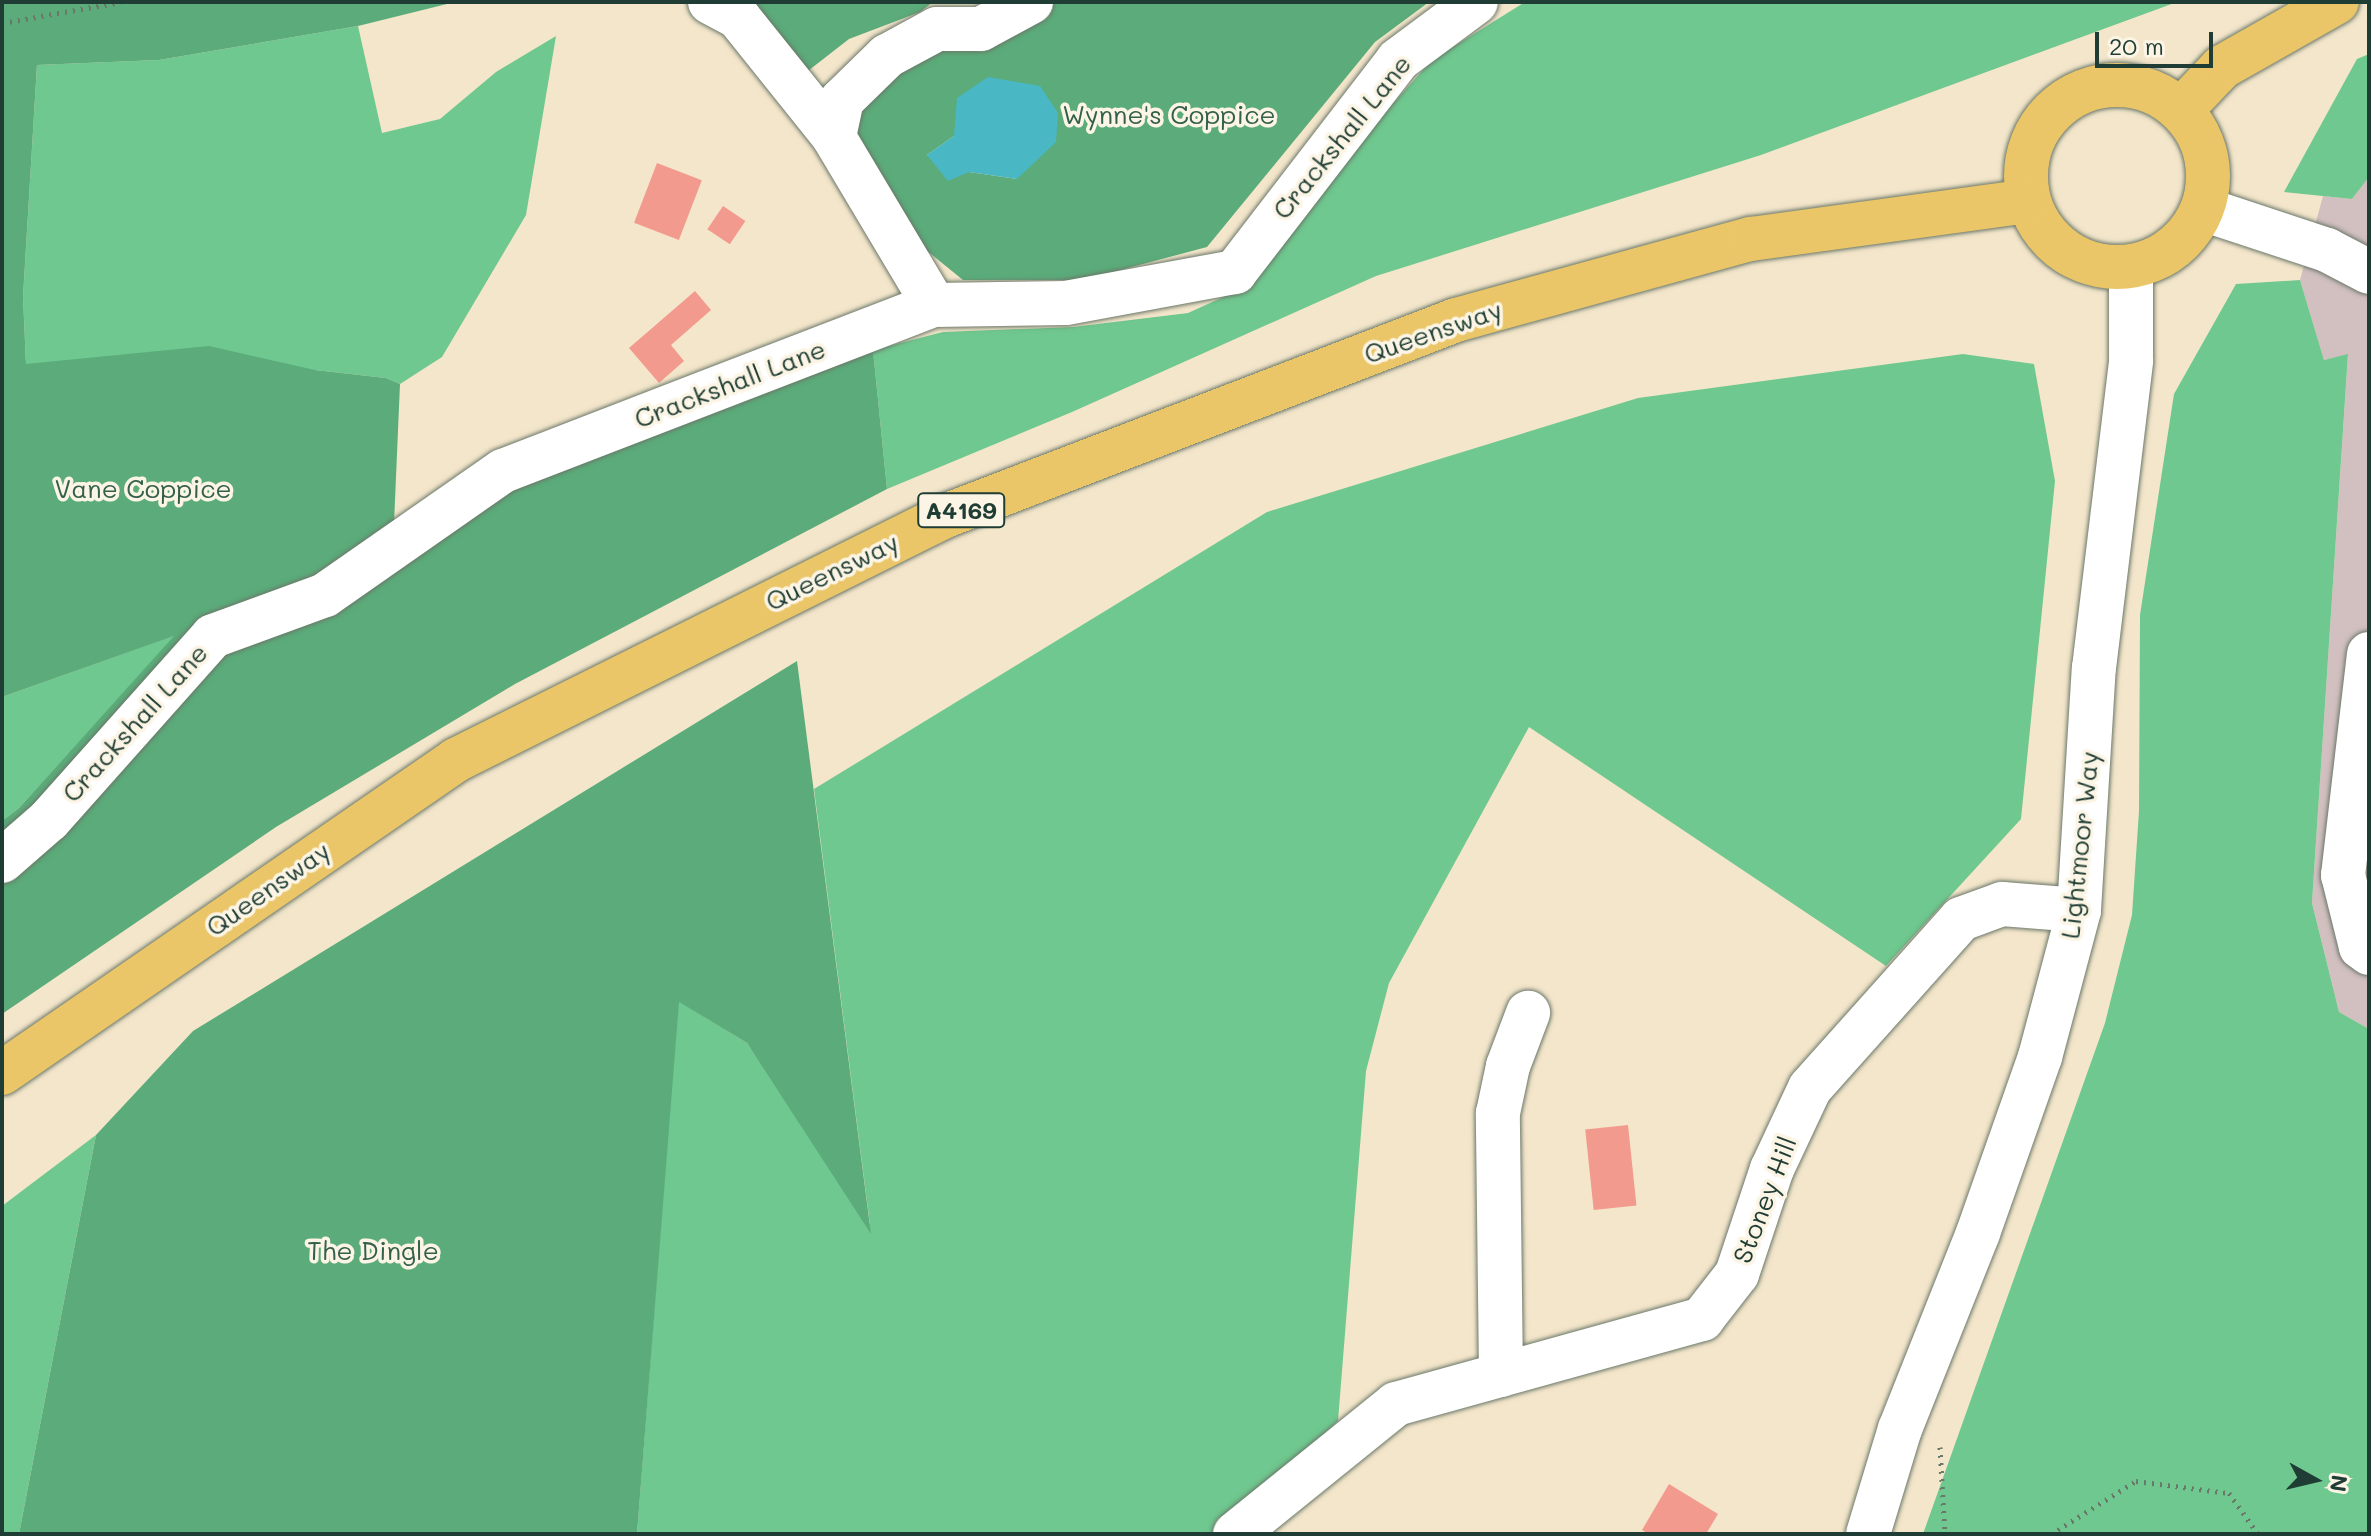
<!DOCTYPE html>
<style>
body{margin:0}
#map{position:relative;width:2371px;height:1536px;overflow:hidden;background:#f4e6cb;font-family:Mali,sans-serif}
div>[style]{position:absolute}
.industrial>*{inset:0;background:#d2bfc0}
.green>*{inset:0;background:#6fc88f}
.forest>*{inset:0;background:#5bac7a}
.water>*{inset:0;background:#4ab7c5}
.building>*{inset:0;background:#f29a8d;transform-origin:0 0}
.path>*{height:5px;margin-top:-2.5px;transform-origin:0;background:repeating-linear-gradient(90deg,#6a7869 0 2px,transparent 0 8px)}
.roads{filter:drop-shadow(0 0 2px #6a7869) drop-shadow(0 0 2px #6a7869)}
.minor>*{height:44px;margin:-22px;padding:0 22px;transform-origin:22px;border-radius:22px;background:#fff}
.major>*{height:44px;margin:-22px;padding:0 22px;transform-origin:22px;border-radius:22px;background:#ebc669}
.major>.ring{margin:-22px;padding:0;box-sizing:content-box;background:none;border:44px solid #ebc669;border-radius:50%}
span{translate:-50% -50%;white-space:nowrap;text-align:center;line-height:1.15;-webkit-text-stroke:7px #fcf5e5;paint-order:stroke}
.shield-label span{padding:2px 6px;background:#fcf5e5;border:2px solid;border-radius:6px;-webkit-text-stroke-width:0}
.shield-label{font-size:24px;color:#1f3d34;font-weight:700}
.park-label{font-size:26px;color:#33604b}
.street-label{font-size:26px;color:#1f3d34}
.frame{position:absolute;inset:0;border:4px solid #1f3d34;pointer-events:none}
.north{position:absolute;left:2275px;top:1440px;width:80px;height:80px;-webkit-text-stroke:6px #fcf5e5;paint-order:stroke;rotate:98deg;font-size:22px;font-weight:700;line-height:32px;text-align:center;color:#1f3d34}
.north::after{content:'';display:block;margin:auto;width:28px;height:36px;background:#1f3d34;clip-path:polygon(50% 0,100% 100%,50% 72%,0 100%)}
.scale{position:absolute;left:2095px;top:32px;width:118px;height:36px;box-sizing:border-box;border:4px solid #1f3d34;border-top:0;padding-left:10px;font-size:24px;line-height:28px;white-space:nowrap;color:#1f3d34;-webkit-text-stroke:6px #fcf5e5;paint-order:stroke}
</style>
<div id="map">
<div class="industrial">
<div style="clip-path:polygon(2369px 177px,2369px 1029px,2339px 1012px,2312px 903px,2348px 355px,2324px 360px,2300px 280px,2323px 196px,2352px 199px)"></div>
</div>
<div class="green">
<div style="clip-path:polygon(1525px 2px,2177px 2px,1761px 155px,1376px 276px,1072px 412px,887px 489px,873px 350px,943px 332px,1073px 327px,1188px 313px,1252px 284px,1344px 158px,1432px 60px)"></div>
<div style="clip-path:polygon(358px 26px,382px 133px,440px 119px,496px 72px,556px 36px,526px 215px,442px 357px,400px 384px,386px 378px,315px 370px,26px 364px,23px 297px,37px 65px,159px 60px)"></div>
<div style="clip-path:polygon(2369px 54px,2369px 177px,2352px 199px,2284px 192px,2357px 59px)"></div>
<div style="clip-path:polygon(2300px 280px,2324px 360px,2348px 354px,2312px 903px,2339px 1012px,2369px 1029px,2369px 1534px,1923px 1534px,2105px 1023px,2132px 915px,2139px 811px,2140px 615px,2174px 394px,2236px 284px)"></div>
<div style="clip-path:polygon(1963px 354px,2034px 364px,2055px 481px,2021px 819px,1886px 966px,1529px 727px,1389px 983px,1366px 1071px,1338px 1421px,1217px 1534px,637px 1534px,678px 1001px,747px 1043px,870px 1225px,814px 789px,1267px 512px,1638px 398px)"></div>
<div style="clip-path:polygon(176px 635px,19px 808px,2px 821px,2px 697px)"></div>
<div style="clip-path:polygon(96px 1135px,19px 1534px,2px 1534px,2px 1206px)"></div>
</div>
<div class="forest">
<div style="clip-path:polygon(2px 2px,455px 2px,358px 26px,159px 60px,37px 65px,23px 297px,26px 364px,209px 346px,315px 370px,386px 378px,400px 384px,394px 524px,873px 350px,887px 489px,515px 684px,276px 827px,2px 1014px,2px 821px,19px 808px,174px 636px,2px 697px)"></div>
<div style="clip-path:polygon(740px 2px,933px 2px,920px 12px,849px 39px,804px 74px)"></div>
<div style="clip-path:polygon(evenodd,1044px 2px,1429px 2px,1375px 42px,1207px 247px,1083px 280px,963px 280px,894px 224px,848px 131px,865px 97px,928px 47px,1044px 2px,954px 136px,1017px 179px,969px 172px,927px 155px,954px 136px)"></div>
<div style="clip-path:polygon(797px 661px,871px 1234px,747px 1043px,679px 1002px,637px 1534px,19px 1534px,96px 1135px,193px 1031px)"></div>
</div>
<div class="water">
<div style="clip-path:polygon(988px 77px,1040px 86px,1058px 113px,1056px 142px,1017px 179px,969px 172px,948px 181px,927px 155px,954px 136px,957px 98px)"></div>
</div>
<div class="building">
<div style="left:657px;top:163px;width:48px;height:64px;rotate:21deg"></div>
<div style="left:723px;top:206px;width:27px;height:28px;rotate:34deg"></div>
<div style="clip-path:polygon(695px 291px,711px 310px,671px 345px,684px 361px,659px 383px,629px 348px)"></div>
<div style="left:1628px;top:1125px;width:81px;height:43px;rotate:84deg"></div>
<div style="clip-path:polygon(1669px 1484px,1718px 1514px,1706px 1534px,1649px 1534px,1642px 1530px)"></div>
</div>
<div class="path">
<div style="left:2px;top:23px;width:121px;rotate:-10deg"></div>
<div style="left:1940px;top:1447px;width:87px;rotate:86.7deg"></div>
<div style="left:2051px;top:1534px;width:100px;rotate:-31.9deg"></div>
<div style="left:2136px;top:1481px;width:94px;rotate:7.4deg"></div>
<div style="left:2229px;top:1493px;width:50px;rotate:54.7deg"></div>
</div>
<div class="roads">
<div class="minor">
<div style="left:710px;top:2px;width:32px;rotate:28deg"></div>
<div style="left:738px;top:17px;width:154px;rotate:51.3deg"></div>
<div style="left:2203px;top:209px;width:131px;rotate:18.3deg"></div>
<div style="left:2327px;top:250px;width:47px;rotate:27.6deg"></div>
<div style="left:934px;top:305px;width:196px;rotate:-120.8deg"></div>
<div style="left:834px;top:137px;width:38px;rotate:-78deg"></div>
<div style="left:842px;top:100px;width:63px;rotate:-44.4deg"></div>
<div style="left:887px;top:56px;width:57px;rotate:-28.4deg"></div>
<div style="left:937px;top:29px;width:44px"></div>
<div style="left:981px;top:29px;width:57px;rotate:-28.4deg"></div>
<div style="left:2369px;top:654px;width:223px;rotate:96.7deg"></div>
<div style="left:2343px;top:875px;width:74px;rotate:76deg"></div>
<div style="left:2361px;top:947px;width:10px;rotate:37deg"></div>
<div style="left:2px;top:861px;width:62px;rotate:-41.1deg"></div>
<div style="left:49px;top:820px;width:246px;rotate:-48.3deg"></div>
<div style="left:213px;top:636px;width:119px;rotate:-20.1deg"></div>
<div style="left:325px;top:595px;width:217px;rotate:-34.9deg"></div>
<div style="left:503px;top:471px;width:462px;rotate:-21.1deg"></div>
<div style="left:934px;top:305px;width:132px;rotate:-0.9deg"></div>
<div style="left:1066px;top:303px;width:172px;rotate:-10.4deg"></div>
<div style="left:1235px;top:272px;width:267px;rotate:-52.4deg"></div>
<div style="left:1398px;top:60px;width:97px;rotate:-36.6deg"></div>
<div style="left:1501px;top:1375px;width:262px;rotate:-90.7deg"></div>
<div style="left:1498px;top:1113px;width:48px;rotate:-78deg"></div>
<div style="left:1508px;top:1066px;width:57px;rotate:-69.3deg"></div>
<div style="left:1235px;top:1534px;width:207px;rotate:-38.9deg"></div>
<div style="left:1396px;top:1404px;width:318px;rotate:-15.5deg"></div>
<div style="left:1702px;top:1319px;width:57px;rotate:-52.1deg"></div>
<div style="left:1737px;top:1274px;width:111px;rotate:-71.6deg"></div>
<div style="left:1772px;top:1169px;width:89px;rotate:-64.9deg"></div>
<div style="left:1810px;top:1088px;width:227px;rotate:-48.2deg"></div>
<div style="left:1961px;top:919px;width:44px;rotate:-20.1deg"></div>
<div style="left:2002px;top:904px;width:77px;rotate:4.5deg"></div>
<div style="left:1868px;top:1534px;width:110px;rotate:-73.1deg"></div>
<div style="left:1900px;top:1429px;width:211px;rotate:-68.3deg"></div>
<div style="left:1978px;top:1233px;width:187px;rotate:-70.6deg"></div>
<div style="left:2040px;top:1057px;width:152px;rotate:-75.1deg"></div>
<div style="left:2079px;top:910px;width:242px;rotate:-86.5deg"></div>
<div style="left:2094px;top:668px;width:310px;rotate:-83.1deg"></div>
<div style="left:2131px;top:360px;width:93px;rotate:-90deg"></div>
</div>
<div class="major">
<div class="ring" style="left:2026px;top:85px;width:138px;height:138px"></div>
<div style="left:2181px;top:110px;width:59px;rotate:-46.4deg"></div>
<div style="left:2222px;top:67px;width:132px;rotate:-29.5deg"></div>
<div style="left:2px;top:1073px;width:551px;rotate:-34.58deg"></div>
<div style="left:456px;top:760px;width:546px;rotate:-26.52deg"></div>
<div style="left:945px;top:516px;width:547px;rotate:-20.98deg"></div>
<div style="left:1456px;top:320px;width:306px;rotate:-15.4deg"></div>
<div style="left:1751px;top:239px;width:280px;rotate:-7.8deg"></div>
</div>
</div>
<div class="shield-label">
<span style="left:961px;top:510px">A4169</span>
</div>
<div class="park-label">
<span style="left:1169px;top:115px">Wynne's Coppice</span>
<span style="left:143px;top:489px">Vane Coppice</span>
<span style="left:373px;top:1251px">The Dingle</span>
</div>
<div class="street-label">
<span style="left:1342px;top:137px;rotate:-51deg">Crackshall Lane</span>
<span style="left:1433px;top:332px;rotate:-19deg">Queensway</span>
<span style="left:730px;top:384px;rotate:-21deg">Crackshall Lane</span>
<span style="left:832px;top:572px;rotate:-26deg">Queensway</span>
<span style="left:135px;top:723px;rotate:-48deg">Crackshall Lane</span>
<span style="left:2080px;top:845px;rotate:-84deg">Lightmoor Way</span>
<span style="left:268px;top:889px;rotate:-35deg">Queensway</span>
<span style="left:1765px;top:1200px;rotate:-69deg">Stoney Hill</span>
</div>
<div class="frame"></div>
<div class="north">N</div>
<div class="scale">20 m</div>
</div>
